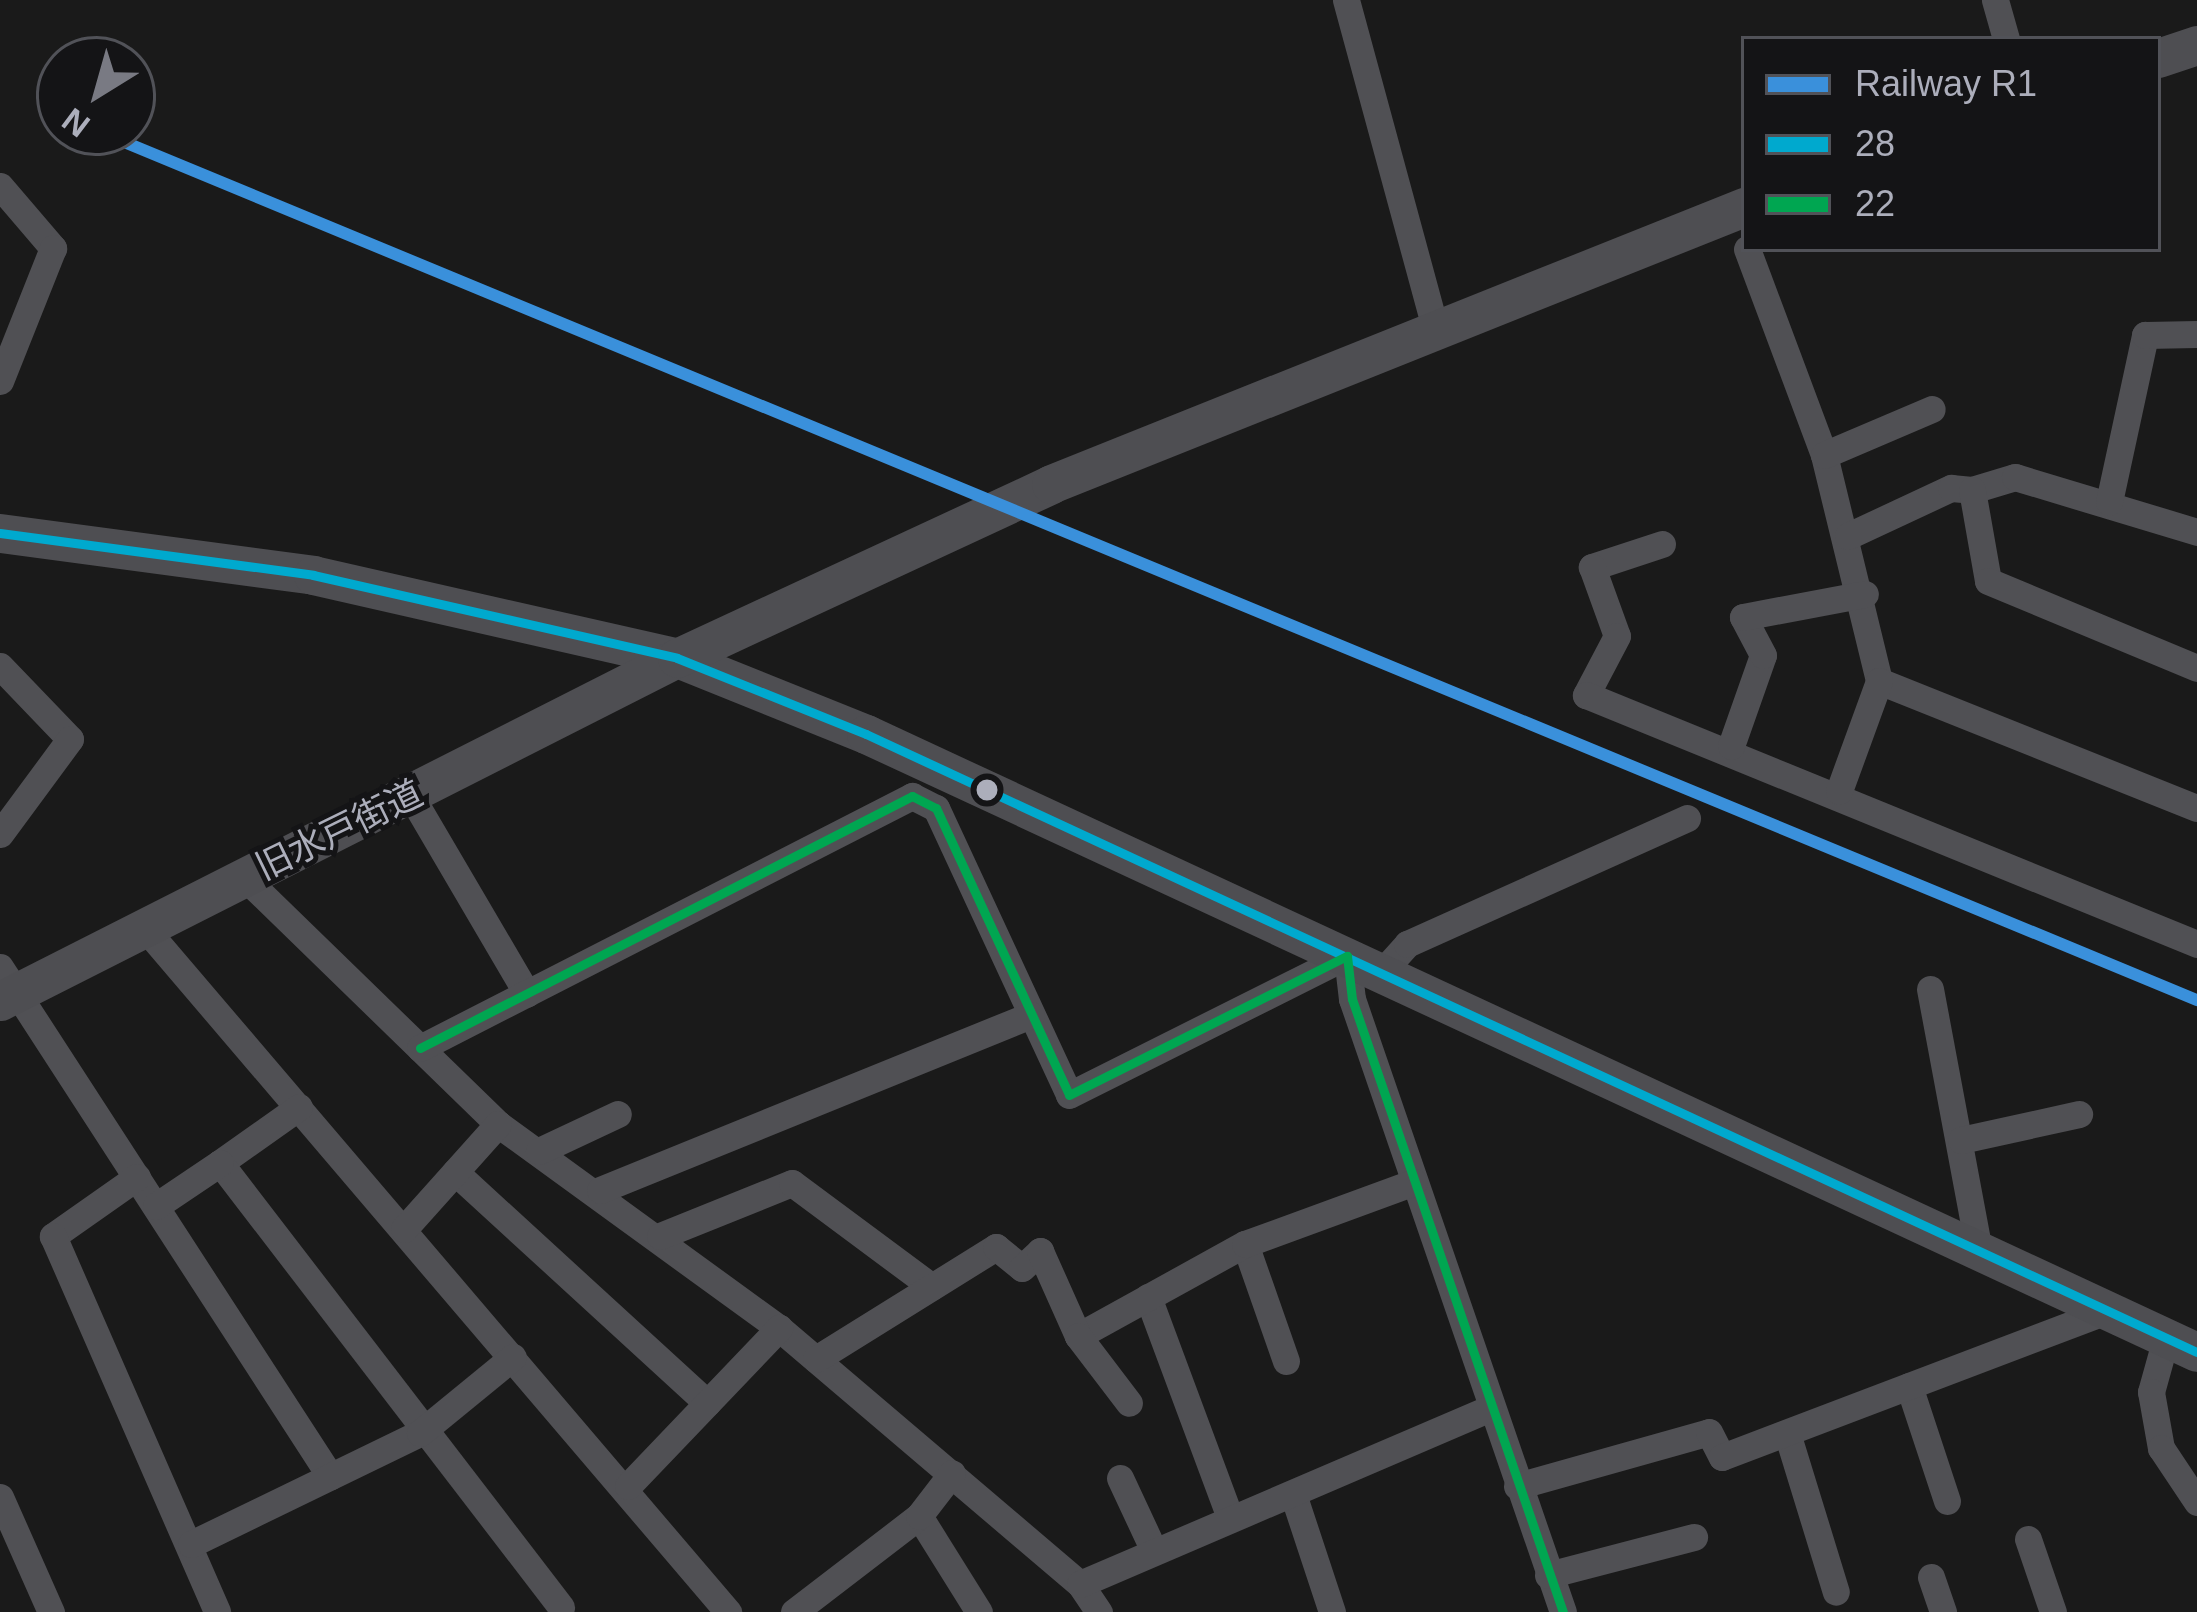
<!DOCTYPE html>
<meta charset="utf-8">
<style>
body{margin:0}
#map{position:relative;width:2197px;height:1612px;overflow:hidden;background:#1a1a1a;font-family:Helvetica,"Noto Sans JP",sans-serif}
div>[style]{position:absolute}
.street>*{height:27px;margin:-13.5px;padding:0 13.5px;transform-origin:13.5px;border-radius:13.5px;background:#505054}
.secondary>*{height:39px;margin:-19.5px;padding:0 19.5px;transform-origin:19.5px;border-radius:19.5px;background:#4e4e52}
.bus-1>*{height:9px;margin:-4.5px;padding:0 4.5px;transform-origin:4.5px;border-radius:4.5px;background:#00a9ce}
.bus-2>*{height:9px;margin:-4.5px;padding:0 4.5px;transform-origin:4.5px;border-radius:4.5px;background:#00a651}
.rail-1>*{height:12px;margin:-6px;padding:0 6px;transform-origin:6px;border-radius:6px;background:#3a90db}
.dots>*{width:33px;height:33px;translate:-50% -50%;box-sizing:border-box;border:6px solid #141416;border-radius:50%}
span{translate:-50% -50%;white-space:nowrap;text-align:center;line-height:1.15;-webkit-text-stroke:10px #141416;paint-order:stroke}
.street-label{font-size:36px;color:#acaebb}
.legend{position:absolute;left:1741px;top:36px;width:420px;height:216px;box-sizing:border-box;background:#141416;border:3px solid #515258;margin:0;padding:15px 21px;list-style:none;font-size:36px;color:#acaebb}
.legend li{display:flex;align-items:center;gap:24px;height:60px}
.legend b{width:60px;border:3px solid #515258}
.north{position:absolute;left:36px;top:36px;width:120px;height:120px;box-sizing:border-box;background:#141416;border:3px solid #515258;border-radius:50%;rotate:217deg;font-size:33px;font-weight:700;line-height:48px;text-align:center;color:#acaebb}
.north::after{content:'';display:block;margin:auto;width:42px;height:54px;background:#797a83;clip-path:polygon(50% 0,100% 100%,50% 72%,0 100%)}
</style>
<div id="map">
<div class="street">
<div style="left:1346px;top:0;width:336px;rotate:74.8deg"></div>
<div style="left:1995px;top:0;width:41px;rotate:74.2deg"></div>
<div style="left:0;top:186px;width:82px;rotate:49.5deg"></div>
<div style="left:53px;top:248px;width:143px;rotate:111.7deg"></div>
<div style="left:1747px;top:249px;width:220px;rotate:69.5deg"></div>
<div style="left:1824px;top:455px;width:233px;rotate:76.3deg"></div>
<div style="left:1879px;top:681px;width:342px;rotate:21.8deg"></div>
<div style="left:1824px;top:455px;width:117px;rotate:-23.1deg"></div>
<div style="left:1972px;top:490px;width:45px;rotate:-16.8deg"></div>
<div style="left:2015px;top:477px;width:190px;rotate:16.8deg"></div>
<div style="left:2109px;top:502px;width:171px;rotate:-77.8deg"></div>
<div style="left:2145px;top:335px;width:52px;rotate:-1.1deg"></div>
<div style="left:1848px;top:536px;width:114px;rotate:-25deg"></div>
<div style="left:1951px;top:488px;width:21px;rotate:5deg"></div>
<div style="left:1972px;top:490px;width:92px;rotate:80deg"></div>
<div style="left:1988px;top:581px;width:226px;rotate:22.6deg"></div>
<div style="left:1662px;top:544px;width:74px;rotate:161.8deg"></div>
<div style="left:1592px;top:567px;width:73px;rotate:70.1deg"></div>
<div style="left:1617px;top:636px;width:67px;rotate:117.7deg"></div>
<div style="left:1586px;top:695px;width:660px;rotate:22.17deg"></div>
<div style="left:0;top:666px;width:101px;rotate:46.2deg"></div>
<div style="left:70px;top:739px;width:118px;rotate:126.4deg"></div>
<div style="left:1731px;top:746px;width:96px;rotate:-70.6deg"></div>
<div style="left:1763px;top:655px;width:43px;rotate:-117.8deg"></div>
<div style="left:1743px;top:617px;width:124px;rotate:-10.7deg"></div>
<div style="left:1839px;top:791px;width:117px;rotate:-70deg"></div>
<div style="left:411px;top:796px;width:229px;rotate:59.6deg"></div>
<div style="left:244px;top:877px;width:354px;rotate:44.2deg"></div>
<div style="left:498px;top:1124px;width:347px;rotate:36deg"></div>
<div style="left:779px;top:1328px;width:395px;rotate:40.4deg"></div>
<div style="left:1080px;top:1584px;width:34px;rotate:56deg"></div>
<div style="left:143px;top:926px;width:902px;rotate:49.54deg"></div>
<div style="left:0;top:967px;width:607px;rotate:57.04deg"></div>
<div style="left:1382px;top:972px;width:38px;rotate:-48deg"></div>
<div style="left:1407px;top:944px;width:307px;rotate:-24.2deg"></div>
<div style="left:1930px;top:989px;width:266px;rotate:79.4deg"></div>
<div style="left:420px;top:1048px;width:553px;rotate:-27.12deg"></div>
<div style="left:912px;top:796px;width:27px;rotate:27deg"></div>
<div style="left:936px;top:808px;width:316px;rotate:65.1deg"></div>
<div style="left:1069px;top:1095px;width:311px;rotate:-26.6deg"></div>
<div style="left:1347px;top:956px;width:43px;rotate:83.4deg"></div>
<div style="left:1352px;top:999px;width:648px;rotate:71.01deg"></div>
<div style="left:299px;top:1107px;width:97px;rotate:144.7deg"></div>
<div style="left:220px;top:1163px;width:560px;rotate:52.48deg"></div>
<div style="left:1961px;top:1140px;width:121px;rotate:-12.4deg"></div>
<div style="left:539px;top:1151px;width:87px;rotate:-25.1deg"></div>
<div style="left:455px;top:1172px;width:342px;rotate:42.5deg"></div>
<div style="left:137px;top:1177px;width:103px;rotate:144.9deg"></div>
<div style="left:53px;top:1236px;width:410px;rotate:66.4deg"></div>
<div style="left:600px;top:1190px;width:465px;rotate:-22.1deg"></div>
<div style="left:156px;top:1206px;width:77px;rotate:-33.9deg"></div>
<div style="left:404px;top:1229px;width:141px;rotate:-48.2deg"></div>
<div style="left:660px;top:1236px;width:142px;rotate:-21.9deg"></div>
<div style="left:792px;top:1183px;width:174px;rotate:36.6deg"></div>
<div style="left:1245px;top:1244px;width:124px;rotate:70.7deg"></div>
<div style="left:1148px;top:1297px;width:236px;rotate:69.6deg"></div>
<div style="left:1078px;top:1336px;width:191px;rotate:-28.9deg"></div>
<div style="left:1245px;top:1244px;width:180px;rotate:-20.1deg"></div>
<div style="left:2166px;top:1338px;width:56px;rotate:105.5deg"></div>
<div style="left:2151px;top:1392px;width:57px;rotate:79.9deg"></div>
<div style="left:2161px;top:1448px;width:65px;rotate:56.3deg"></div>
<div style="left:816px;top:1359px;width:212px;rotate:-31.9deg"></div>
<div style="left:996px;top:1247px;width:33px;rotate:39deg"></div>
<div style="left:1022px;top:1268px;width:25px;rotate:-43deg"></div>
<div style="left:1040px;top:1251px;width:93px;rotate:65.9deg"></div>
<div style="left:1078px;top:1336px;width:84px;rotate:52.7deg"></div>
<div style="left:1909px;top:1386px;width:121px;rotate:71.7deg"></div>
<div style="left:1787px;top:1433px;width:166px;rotate:72.9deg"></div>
<div style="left:1120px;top:1478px;width:81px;rotate:65deg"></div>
<div style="left:628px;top:1486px;width:219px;rotate:-46.3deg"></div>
<div style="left:1517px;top:1486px;width:199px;rotate:-15.7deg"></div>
<div style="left:1709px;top:1432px;width:28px;rotate:63deg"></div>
<div style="left:1722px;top:1457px;width:413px;rotate:-20.8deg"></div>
<div style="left:0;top:1497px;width:126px;rotate:66.1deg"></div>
<div style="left:1294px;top:1497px;width:121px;rotate:71.7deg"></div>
<div style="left:919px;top:1516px;width:113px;rotate:58deg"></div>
<div style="left:2028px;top:1539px;width:77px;rotate:71.1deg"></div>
<div style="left:191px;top:1544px;width:254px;rotate:-25.9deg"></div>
<div style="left:420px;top:1433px;width:120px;rotate:-39.3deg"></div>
<div style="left:1548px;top:1575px;width:151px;rotate:-14.6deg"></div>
<div style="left:1931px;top:1577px;width:37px;rotate:71deg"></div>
<div style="left:1080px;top:1584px;width:445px;rotate:-23.2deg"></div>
<div style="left:794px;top:1612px;width:158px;rotate:-37.5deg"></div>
<div style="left:919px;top:1516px;width:54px;rotate:-52.5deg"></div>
</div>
<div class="secondary">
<div style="left:2158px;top:58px;width:41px;rotate:-18.4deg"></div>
<div style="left:0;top:533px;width:316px;rotate:7.6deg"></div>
<div style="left:313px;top:575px;width:373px;rotate:12.8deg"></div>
<div style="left:677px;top:658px;width:204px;rotate:21.9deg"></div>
<div style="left:866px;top:734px;width:1467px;rotate:24.91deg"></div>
<div style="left:0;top:1001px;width:759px;rotate:-26.87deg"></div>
<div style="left:677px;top:658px;width:412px;rotate:-24.9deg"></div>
<div style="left:1051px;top:484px;width:746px;rotate:-21.79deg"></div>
</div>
<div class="bus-1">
<div style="left:0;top:533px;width:316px;rotate:7.6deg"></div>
<div style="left:313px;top:575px;width:373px;rotate:12.8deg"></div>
<div style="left:677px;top:658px;width:204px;rotate:21.9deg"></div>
<div style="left:866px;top:734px;width:1467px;rotate:24.91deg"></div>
</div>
<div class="bus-2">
<div style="left:420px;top:1048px;width:553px;rotate:-27.12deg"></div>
<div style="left:912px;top:796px;width:27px;rotate:27deg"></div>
<div style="left:936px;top:808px;width:316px;rotate:65.1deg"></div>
<div style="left:1069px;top:1095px;width:311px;rotate:-26.6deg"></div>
<div style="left:1347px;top:956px;width:43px;rotate:83.4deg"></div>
<div style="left:1352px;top:999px;width:648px;rotate:71.01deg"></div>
</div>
<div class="rail-1">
<div style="left:100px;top:132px;width:2270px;rotate:22.49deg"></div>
</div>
<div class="dots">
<div style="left:987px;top:790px;background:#acaebb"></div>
</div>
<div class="street-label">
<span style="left:339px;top:830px;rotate:-26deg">旧水戸街道</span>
</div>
<ul class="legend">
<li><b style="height:15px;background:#3a90db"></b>Railway R1</li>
<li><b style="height:15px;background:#00a9ce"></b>28</li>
<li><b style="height:15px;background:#00a651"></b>22</li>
</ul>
<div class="north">N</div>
</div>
